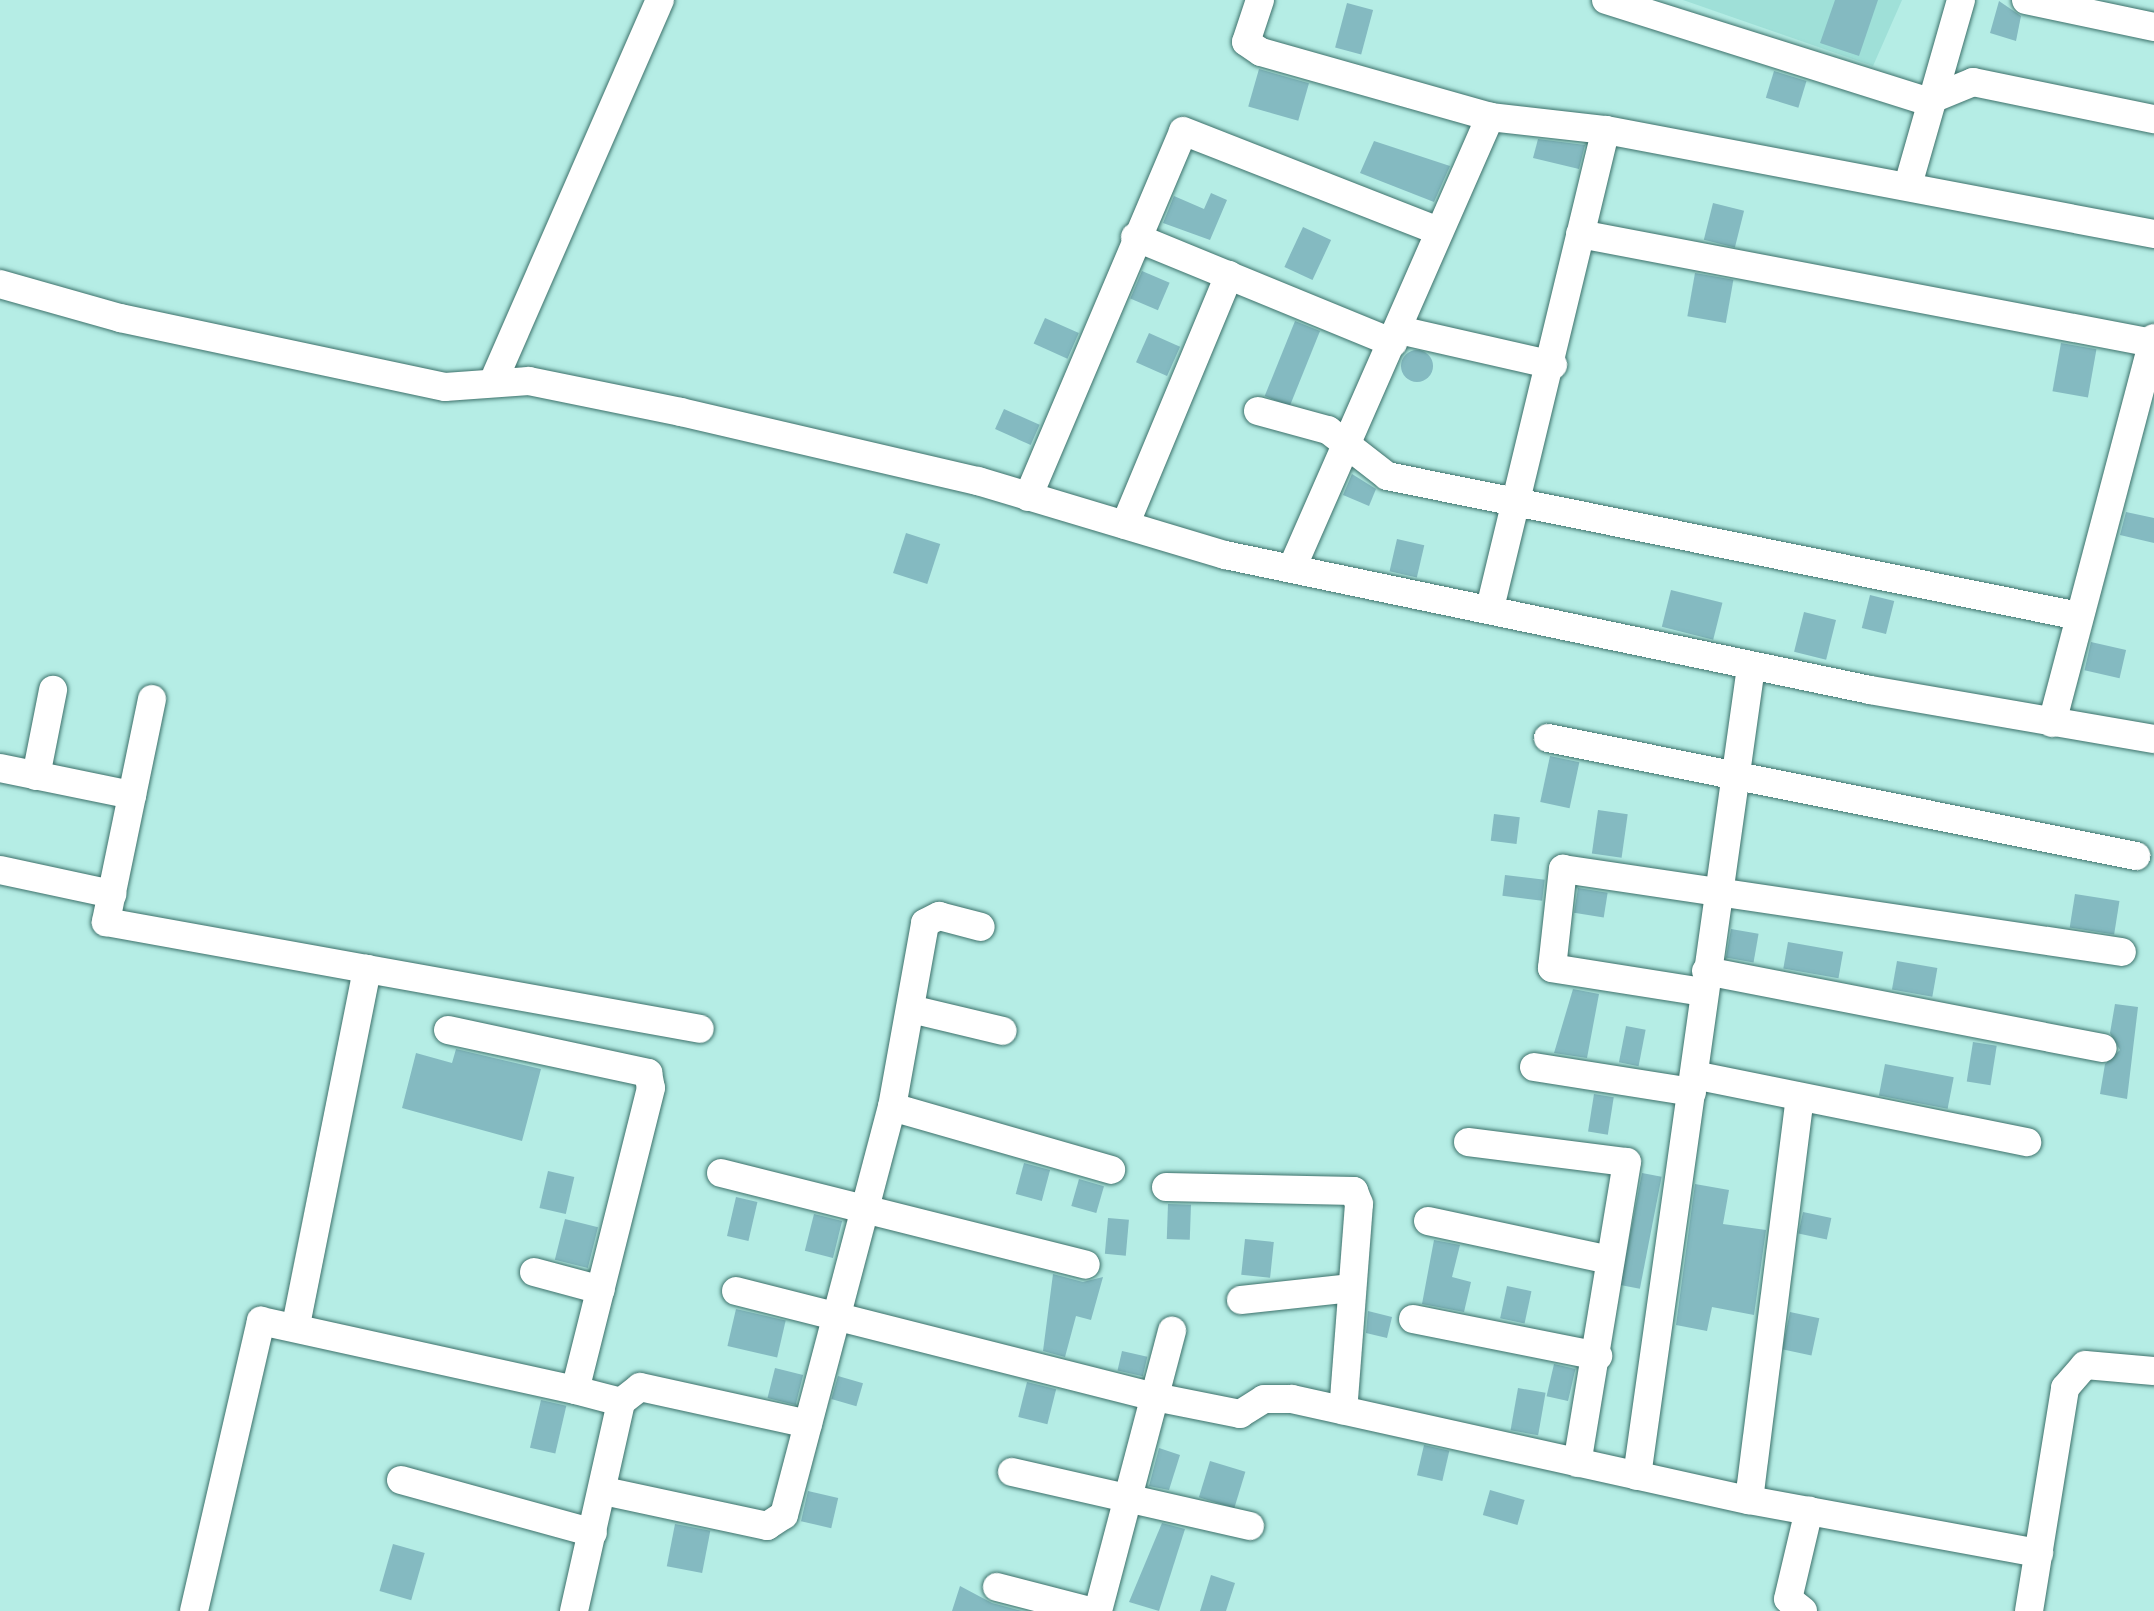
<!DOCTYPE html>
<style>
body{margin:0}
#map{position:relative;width:2154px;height:1611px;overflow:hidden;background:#b5ede5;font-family:Bitter,serif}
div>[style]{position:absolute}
.built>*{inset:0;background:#9fe0d8}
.building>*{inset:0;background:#84bac1;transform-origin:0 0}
.round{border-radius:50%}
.roads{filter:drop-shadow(0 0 2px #3d716b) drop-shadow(0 0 2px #3d716b)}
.minor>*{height:28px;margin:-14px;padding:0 14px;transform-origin:14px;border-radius:14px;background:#fff}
span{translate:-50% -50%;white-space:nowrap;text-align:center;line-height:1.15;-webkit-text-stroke:7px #fff;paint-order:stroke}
</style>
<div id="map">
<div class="built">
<div style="clip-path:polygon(1683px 0,1902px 0,1873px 66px)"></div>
</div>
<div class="building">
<div style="clip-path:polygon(1835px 0,1878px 0,1859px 56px,1820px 43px)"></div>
<div style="clip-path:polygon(1999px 1px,2021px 16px,2016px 41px,1990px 33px)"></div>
<div style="left:1347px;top:3px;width:27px;height:46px;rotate:15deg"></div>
<div style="left:1259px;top:69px;width:52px;height:39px;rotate:16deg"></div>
<div style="left:1774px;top:71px;width:34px;height:28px;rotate:17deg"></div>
<div style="clip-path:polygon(1538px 139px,1585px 145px,1579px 169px,1533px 158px)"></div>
<div style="clip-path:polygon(1374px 141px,1450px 166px,1434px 202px,1360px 173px)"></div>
<div style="clip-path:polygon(1211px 193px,1227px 200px,1210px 240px,1163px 223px,1174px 196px,1204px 209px)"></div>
<div style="left:1713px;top:203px;width:32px;height:38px;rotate:14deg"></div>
<div style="left:1303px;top:227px;width:31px;height:44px;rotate:25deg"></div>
<div style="left:1142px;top:271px;width:30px;height:30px;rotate:23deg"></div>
<div style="left:1695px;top:273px;width:39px;height:44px;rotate:10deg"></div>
<div style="left:1045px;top:318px;width:37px;height:28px;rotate:24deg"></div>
<div style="left:1295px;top:321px;width:27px;height:81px;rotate:22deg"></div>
<div style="left:1149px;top:333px;width:34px;height:32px;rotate:24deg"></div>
<div style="left:2061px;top:343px;width:36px;height:49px;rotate:10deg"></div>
<div class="round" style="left:1401px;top:350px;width:32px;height:32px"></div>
<div style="left:1004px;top:409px;width:39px;height:22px;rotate:24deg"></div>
<div style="clip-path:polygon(1352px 474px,1376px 489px,1369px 506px,1343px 495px)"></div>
<div style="clip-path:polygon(2126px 512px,2154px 518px,2154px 543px,2120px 535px)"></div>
<div style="left:906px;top:533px;width:36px;height:42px;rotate:18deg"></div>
<div style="left:1397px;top:539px;width:28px;height:33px;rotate:13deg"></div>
<div style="left:1671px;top:590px;width:53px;height:38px;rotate:14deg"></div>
<div style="left:1870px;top:595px;width:25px;height:34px;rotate:14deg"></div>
<div style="left:1804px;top:612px;width:33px;height:41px;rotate:14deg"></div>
<div style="left:2091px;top:642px;width:36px;height:29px;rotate:13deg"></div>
<div style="left:1550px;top:756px;width:30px;height:47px;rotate:12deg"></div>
<div style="left:1598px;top:810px;width:30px;height:44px;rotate:8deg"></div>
<div style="left:1494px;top:814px;width:26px;height:27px;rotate:7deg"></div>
<div style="left:1505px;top:875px;width:40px;height:21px;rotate:7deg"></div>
<div style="left:1578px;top:888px;width:30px;height:25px;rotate:9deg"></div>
<div style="left:2075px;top:894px;width:45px;height:34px;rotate:9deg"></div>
<div style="left:1731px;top:929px;width:28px;height:29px;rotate:10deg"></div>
<div style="left:1788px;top:942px;width:56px;height:27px;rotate:10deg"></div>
<div style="left:1897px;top:961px;width:41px;height:29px;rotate:10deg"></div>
<div style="clip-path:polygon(1573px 989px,1599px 994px,1587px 1058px,1554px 1053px)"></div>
<div style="clip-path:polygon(2115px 1004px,2138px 1007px,2127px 1099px,2100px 1094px,2105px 1064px,2120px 1050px,2110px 1033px)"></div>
<div style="left:1626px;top:1026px;width:20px;height:37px;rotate:11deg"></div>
<div style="left:1973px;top:1042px;width:24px;height:40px;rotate:9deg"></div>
<div style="clip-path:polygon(456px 1049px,541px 1069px,522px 1141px,402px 1108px,416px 1053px,452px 1063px)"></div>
<div style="left:1885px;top:1064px;width:70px;height:32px;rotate:11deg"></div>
<div style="left:1594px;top:1094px;width:20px;height:38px;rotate:9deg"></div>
<div style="left:1024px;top:1163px;width:27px;height:32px;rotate:15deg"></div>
<div style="left:548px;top:1171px;width:27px;height:38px;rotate:13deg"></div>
<div style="left:1642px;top:1173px;width:20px;height:114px;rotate:11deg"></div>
<div style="left:1079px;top:1179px;width:26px;height:28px;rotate:16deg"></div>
<div style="clip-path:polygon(1695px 1184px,1729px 1190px,1723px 1224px,1766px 1230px,1754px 1315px,1712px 1307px,1707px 1331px,1676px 1325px)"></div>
<div style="left:736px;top:1197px;width:22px;height:40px;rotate:13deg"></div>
<div style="left:1168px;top:1204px;width:23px;height:35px;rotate:2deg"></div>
<div style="left:1803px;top:1212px;width:29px;height:22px;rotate:12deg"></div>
<div style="left:814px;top:1214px;width:29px;height:38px;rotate:14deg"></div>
<div style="left:1108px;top:1218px;width:21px;height:36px;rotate:5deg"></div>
<div style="left:565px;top:1219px;width:34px;height:42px;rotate:14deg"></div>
<div style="left:1245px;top:1239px;width:29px;height:36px;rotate:6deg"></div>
<div style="clip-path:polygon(1434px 1240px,1460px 1245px,1452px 1277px,1471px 1282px,1464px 1312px,1422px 1304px)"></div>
<div style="clip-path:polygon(1053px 1274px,1083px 1282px,1103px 1277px,1091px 1320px,1076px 1316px,1065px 1357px,1043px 1351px)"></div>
<div style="left:1507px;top:1286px;width:25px;height:33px;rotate:12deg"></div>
<div style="left:736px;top:1309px;width:51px;height:38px;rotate:13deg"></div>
<div style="clip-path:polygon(1368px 1311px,1392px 1317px,1387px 1338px,1366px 1333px)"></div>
<div style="left:1790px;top:1312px;width:30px;height:38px;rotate:12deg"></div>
<div style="left:1122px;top:1351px;width:26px;height:20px;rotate:13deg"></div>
<div style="left:1554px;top:1364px;width:22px;height:33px;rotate:13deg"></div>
<div style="left:775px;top:1368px;width:29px;height:31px;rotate:14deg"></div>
<div style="left:838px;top:1376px;width:26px;height:24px;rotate:16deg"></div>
<div style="left:1027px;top:1382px;width:30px;height:36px;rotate:14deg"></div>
<div style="left:1518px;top:1388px;width:28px;height:43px;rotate:10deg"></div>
<div style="left:541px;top:1400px;width:26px;height:49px;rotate:13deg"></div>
<div style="left:1424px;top:1445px;width:26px;height:31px;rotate:13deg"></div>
<div style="clip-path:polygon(1159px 1448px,1180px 1455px,1169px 1490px,1149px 1486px)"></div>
<div style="left:1210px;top:1461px;width:37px;height:38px;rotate:17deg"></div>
<div style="left:1490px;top:1490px;width:36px;height:26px;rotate:16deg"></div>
<div style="left:808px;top:1491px;width:31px;height:31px;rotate:13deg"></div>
<div style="clip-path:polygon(1162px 1523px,1185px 1529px,1159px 1611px,1129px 1602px)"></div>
<div style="left:675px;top:1524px;width:36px;height:43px;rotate:11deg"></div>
<div style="left:393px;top:1544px;width:33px;height:49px;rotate:16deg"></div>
<div style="clip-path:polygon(1211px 1575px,1235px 1583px,1226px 1611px,1200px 1611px)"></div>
<div style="clip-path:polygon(960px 1586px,992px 1603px,1022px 1611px,952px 1611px)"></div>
</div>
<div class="roads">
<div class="minor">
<div style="left:1260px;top:0;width:44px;rotate:108.4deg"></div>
<div style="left:1246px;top:42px;width:18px;rotate:34deg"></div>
<div style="left:1261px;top:52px;width:238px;rotate:15.8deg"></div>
<div style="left:1490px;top:117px;width:117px;rotate:6.4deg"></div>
<div style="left:1606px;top:130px;width:558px;rotate:10.75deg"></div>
<div style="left:1606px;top:0;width:337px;rotate:17.5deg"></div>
<div style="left:1927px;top:101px;width:50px;rotate:-22.4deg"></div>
<div style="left:1973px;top:82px;width:185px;rotate:11.6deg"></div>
<div style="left:2026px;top:0;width:131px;rotate:11.9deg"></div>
<div style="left:1908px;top:185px;width:192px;rotate:-74deg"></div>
<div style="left:1580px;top:234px;width:583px;rotate:10.77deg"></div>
<div style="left:1135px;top:237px;width:279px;rotate:22.3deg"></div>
<div style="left:0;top:284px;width:125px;rotate:15.8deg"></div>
<div style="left:120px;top:318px;width:332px;rotate:12deg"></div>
<div style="left:445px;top:387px;width:84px;rotate:-4.1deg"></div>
<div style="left:529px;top:381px;width:155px;rotate:11.5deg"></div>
<div style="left:681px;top:412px;width:305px;rotate:13.1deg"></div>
<div style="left:978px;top:481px;width:258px;rotate:16.7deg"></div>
<div style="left:1225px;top:555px;width:659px;rotate:11.82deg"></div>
<div style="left:1870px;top:690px;width:288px;rotate:9.8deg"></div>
<div style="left:1399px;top:330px;width:158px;rotate:12.8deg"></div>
<div style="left:493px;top:382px;width:417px;rotate:-66.4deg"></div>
<div style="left:1258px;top:411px;width:73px;rotate:15.2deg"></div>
<div style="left:1328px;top:430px;width:75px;rotate:37.9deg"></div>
<div style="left:1387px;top:476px;width:706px;rotate:11.44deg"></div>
<div style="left:1028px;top:497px;width:397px;rotate:-67deg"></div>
<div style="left:1183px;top:131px;width:274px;rotate:21.4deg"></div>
<div style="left:1125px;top:525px;width:271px;rotate:-67.4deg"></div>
<div style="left:1292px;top:568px;width:493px;rotate:-66.3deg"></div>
<div style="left:1490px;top:608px;width:492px;rotate:-76.4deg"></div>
<div style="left:152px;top:699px;width:228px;rotate:101.7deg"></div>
<div style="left:106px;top:922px;width:265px;rotate:10.2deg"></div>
<div style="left:2052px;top:723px;width:398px;rotate:-75.2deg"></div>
<div style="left:1548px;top:738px;width:600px;rotate:11.35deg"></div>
<div style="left:0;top:768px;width:135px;rotate:11.6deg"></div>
<div style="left:36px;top:776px;width:88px;rotate:-78.8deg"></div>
<div style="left:0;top:870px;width:115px;rotate:12.1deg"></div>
<div style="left:1706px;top:971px;width:404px;rotate:11deg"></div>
<div style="left:1703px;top:992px;width:153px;rotate:-171deg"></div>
<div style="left:1552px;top:968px;width:100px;rotate:-83.7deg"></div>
<div style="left:1563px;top:869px;width:565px;rotate:8.45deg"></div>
<div style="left:915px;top:1010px;width:90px;rotate:13.4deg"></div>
<div style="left:448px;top:1030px;width:205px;rotate:12.1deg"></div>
<div style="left:648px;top:1073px;width:15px;rotate:79deg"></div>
<div style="left:651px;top:1088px;width:311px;rotate:104.1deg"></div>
<div style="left:575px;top:1390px;width:48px;rotate:14.6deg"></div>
<div style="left:1534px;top:1067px;width:160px;rotate:9deg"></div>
<div style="left:1694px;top:1075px;width:340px;rotate:11.4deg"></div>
<div style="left:892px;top:1107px;width:228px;rotate:16deg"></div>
<div style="left:1468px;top:1142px;width:160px;rotate:7.2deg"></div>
<div style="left:1627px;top:1162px;width:305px;rotate:99.4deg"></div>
<div style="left:721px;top:1173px;width:376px;rotate:14.1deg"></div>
<div style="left:1166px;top:1187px;width:188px;rotate:1.2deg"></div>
<div style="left:1354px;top:1191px;width:14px;rotate:69deg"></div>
<div style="left:1359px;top:1204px;width:207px;rotate:94.4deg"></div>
<div style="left:1428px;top:1221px;width:186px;rotate:12.1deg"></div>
<div style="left:534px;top:1272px;width:69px;rotate:15deg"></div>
<div style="left:736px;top:1291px;width:432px;rotate:14.2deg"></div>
<div style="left:1155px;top:1397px;width:87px;rotate:11.3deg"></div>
<div style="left:1240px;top:1414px;width:28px;rotate:-32deg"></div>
<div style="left:1264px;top:1399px;width:28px"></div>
<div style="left:1292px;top:1399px;width:468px;rotate:12.5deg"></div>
<div style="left:1749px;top:1500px;width:295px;rotate:10.4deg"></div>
<div style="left:1241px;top:1300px;width:111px;rotate:-6.2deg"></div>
<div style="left:1413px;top:1319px;width:189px;rotate:11.3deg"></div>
<div style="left:296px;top:1325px;width:363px;rotate:-78.7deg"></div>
<div style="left:367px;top:969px;width:338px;rotate:10.2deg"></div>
<div style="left:1012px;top:1472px;width:244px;rotate:12.8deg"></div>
<div style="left:1637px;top:1476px;width:817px;rotate:-81.98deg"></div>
<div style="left:401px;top:1480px;width:199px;rotate:15.4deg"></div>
<div style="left:604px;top:1491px;width:167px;rotate:12.1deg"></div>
<div style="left:767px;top:1526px;width:20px;rotate:-33deg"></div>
<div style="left:784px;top:1515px;width:422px;rotate:-75.2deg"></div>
<div style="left:892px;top:1107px;width:187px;rotate:-79.8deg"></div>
<div style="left:925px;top:923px;width:16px;rotate:-27deg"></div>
<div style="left:939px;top:916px;width:43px;rotate:14.7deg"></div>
<div style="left:1749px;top:1500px;width:406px;rotate:-82.8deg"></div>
<div style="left:997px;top:1587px;width:96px;rotate:14.5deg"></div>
<div style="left:194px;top:1611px;width:298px;rotate:-77deg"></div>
<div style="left:261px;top:1321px;width:321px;rotate:12.4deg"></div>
<div style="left:574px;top:1611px;width:214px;rotate:-77.3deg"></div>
<div style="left:621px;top:1402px;width:24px;rotate:-38deg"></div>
<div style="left:640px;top:1387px;width:172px;rotate:12.4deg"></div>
<div style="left:1098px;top:1611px;width:290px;rotate:-75.2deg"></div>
<div style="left:1803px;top:1611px;width:19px;rotate:-141deg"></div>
<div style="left:1788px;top:1599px;width:91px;rotate:-76.7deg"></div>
<div style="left:2029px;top:1611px;width:226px;rotate:-80.8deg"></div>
<div style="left:2065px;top:1388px;width:30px;rotate:-49deg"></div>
<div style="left:2085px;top:1365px;width:69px;rotate:5deg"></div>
</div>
</div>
</div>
